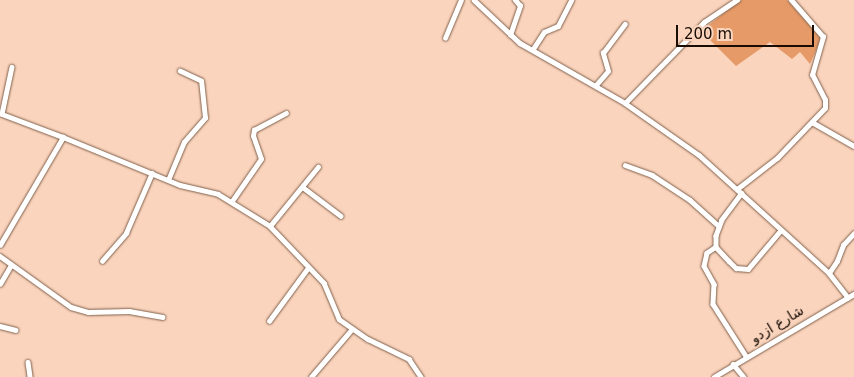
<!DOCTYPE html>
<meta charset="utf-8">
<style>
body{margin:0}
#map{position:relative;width:854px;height:377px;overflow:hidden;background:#fad4bd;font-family:"DejaVu Sans","Noto Sans Arabic",sans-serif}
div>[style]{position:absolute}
.forest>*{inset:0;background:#e59a67}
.roads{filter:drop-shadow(0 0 1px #81604b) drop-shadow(0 0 1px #81604b)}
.minor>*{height:4.5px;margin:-2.25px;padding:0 2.25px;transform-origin:2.25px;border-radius:2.25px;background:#fff}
span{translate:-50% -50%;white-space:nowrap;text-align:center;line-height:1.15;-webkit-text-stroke:4px #fad4bd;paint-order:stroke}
.street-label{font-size:14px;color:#180c05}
.scale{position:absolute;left:676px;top:25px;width:138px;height:22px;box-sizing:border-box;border:2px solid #180c05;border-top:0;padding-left:6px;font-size:15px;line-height:18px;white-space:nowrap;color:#180c05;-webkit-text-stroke:4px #fad4bd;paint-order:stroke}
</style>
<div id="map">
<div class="forest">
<div style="clip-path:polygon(741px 0,787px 0,821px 39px,810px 64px,800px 52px,792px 59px,770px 42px,736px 66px,701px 31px)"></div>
</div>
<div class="roads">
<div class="minor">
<div style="left:474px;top:0;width:63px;rotate:43.1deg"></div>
<div style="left:520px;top:43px;width:121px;rotate:29.7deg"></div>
<div style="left:625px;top:103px;width:90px;rotate:35.1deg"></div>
<div style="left:699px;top:155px;width:176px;rotate:42.2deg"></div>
<div style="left:829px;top:273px;width:31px;rotate:52deg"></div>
<div style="left:510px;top:35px;width:31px;rotate:-71deg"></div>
<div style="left:520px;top:6px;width:8px;rotate:-130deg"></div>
<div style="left:445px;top:38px;width:41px;rotate:-67.2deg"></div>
<div style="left:533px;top:49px;width:20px;rotate:-57deg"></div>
<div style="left:544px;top:32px;width:15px;rotate:-23deg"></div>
<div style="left:558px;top:26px;width:29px;rotate:-63deg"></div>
<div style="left:12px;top:67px;width:48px;rotate:102deg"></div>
<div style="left:2px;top:114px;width:65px;rotate:20.7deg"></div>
<div style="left:596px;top:85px;width:18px;rotate:-49deg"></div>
<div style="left:608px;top:71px;width:19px;rotate:-106deg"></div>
<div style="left:603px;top:53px;width:36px;rotate:-53deg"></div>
<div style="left:625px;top:103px;width:113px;rotate:-45.7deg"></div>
<div style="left:704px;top:22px;width:40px;rotate:-34deg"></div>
<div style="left:812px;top:122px;width:48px;rotate:29.7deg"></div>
<div style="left:625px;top:165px;width:29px;rotate:20deg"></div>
<div style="left:652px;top:175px;width:45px;rotate:33.3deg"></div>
<div style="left:690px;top:200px;width:39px;rotate:42deg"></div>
<div style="left:168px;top:180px;width:41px;rotate:-67.2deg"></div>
<div style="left:184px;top:142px;width:32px;rotate:-49deg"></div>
<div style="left:205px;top:118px;width:37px;rotate:-96deg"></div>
<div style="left:201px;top:81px;width:23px;rotate:-155deg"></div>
<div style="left:304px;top:188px;width:46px;rotate:37.1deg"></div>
<div style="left:737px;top:189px;width:51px;rotate:-37.8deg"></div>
<div style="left:777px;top:158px;width:69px;rotate:-46.2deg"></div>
<div style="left:825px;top:108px;width:8px;rotate:-90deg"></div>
<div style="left:825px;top:100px;width:28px;rotate:-117deg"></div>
<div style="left:812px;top:75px;width:40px;rotate:-74deg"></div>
<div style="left:823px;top:37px;width:49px;rotate:-130.9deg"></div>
<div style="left:742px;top:193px;width:34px;rotate:127deg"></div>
<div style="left:722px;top:220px;width:17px;rotate:111deg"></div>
<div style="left:716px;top:236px;width:11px;rotate:90deg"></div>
<div style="left:716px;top:247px;width:19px;rotate:47deg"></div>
<div style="left:729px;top:261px;width:10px;rotate:45deg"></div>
<div style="left:736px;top:268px;width:12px;rotate:5deg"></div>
<div style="left:748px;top:269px;width:50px;rotate:-49.9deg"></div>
<div style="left:232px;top:201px;width:51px;rotate:-55.4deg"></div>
<div style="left:261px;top:159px;width:24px;rotate:-109deg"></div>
<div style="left:253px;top:136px;width:6px;rotate:-81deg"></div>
<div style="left:254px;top:130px;width:36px;rotate:-28deg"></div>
<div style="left:270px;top:226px;width:76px;rotate:-50.9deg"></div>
<div style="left:0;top:245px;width:125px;rotate:-59.7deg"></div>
<div style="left:63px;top:137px;width:126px;rotate:22.3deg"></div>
<div style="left:180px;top:185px;width:39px;rotate:13deg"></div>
<div style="left:218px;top:194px;width:61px;rotate:31.6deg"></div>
<div style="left:270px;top:226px;width:79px;rotate:46.5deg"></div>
<div style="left:324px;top:283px;width:39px;rotate:67deg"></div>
<div style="left:339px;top:319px;width:35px;rotate:35deg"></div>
<div style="left:368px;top:339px;width:46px;rotate:26deg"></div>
<div style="left:409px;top:359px;width:22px;rotate:56deg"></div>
<div style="left:716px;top:247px;width:11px;rotate:146deg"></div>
<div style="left:707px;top:253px;width:13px;rotate:103deg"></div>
<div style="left:704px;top:266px;width:21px;rotate:61deg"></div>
<div style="left:714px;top:284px;width:20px;rotate:93deg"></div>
<div style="left:713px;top:304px;width:62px;rotate:57.6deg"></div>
<div style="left:0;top:256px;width:87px;rotate:35.7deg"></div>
<div style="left:71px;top:307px;width:18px;rotate:16deg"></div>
<div style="left:88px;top:312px;width:41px;rotate:-1.4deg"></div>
<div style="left:129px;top:311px;width:34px;rotate:10deg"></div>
<div style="left:102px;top:261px;width:37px;rotate:-49deg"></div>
<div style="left:126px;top:233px;width:65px;rotate:-66.6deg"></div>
<div style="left:829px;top:273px;width:14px;rotate:-56deg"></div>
<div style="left:837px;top:261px;width:17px;rotate:-69deg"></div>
<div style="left:843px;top:245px;width:16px;rotate:-47deg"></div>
<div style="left:0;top:284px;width:22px;rotate:-60deg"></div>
<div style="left:269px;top:321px;width:66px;rotate:-53.7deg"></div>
<div style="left:0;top:326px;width:16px;rotate:14deg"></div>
<div style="left:28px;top:362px;width:15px;rotate:82deg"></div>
<div style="left:733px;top:364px;width:17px;rotate:50deg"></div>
<div style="left:311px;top:377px;width:63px;rotate:-49.5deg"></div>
<div style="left:714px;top:377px;width:163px;rotate:-30.7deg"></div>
</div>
</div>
<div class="street-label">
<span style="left:777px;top:324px;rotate:-31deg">شارع ازدو</span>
</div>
<div class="scale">200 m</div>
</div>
